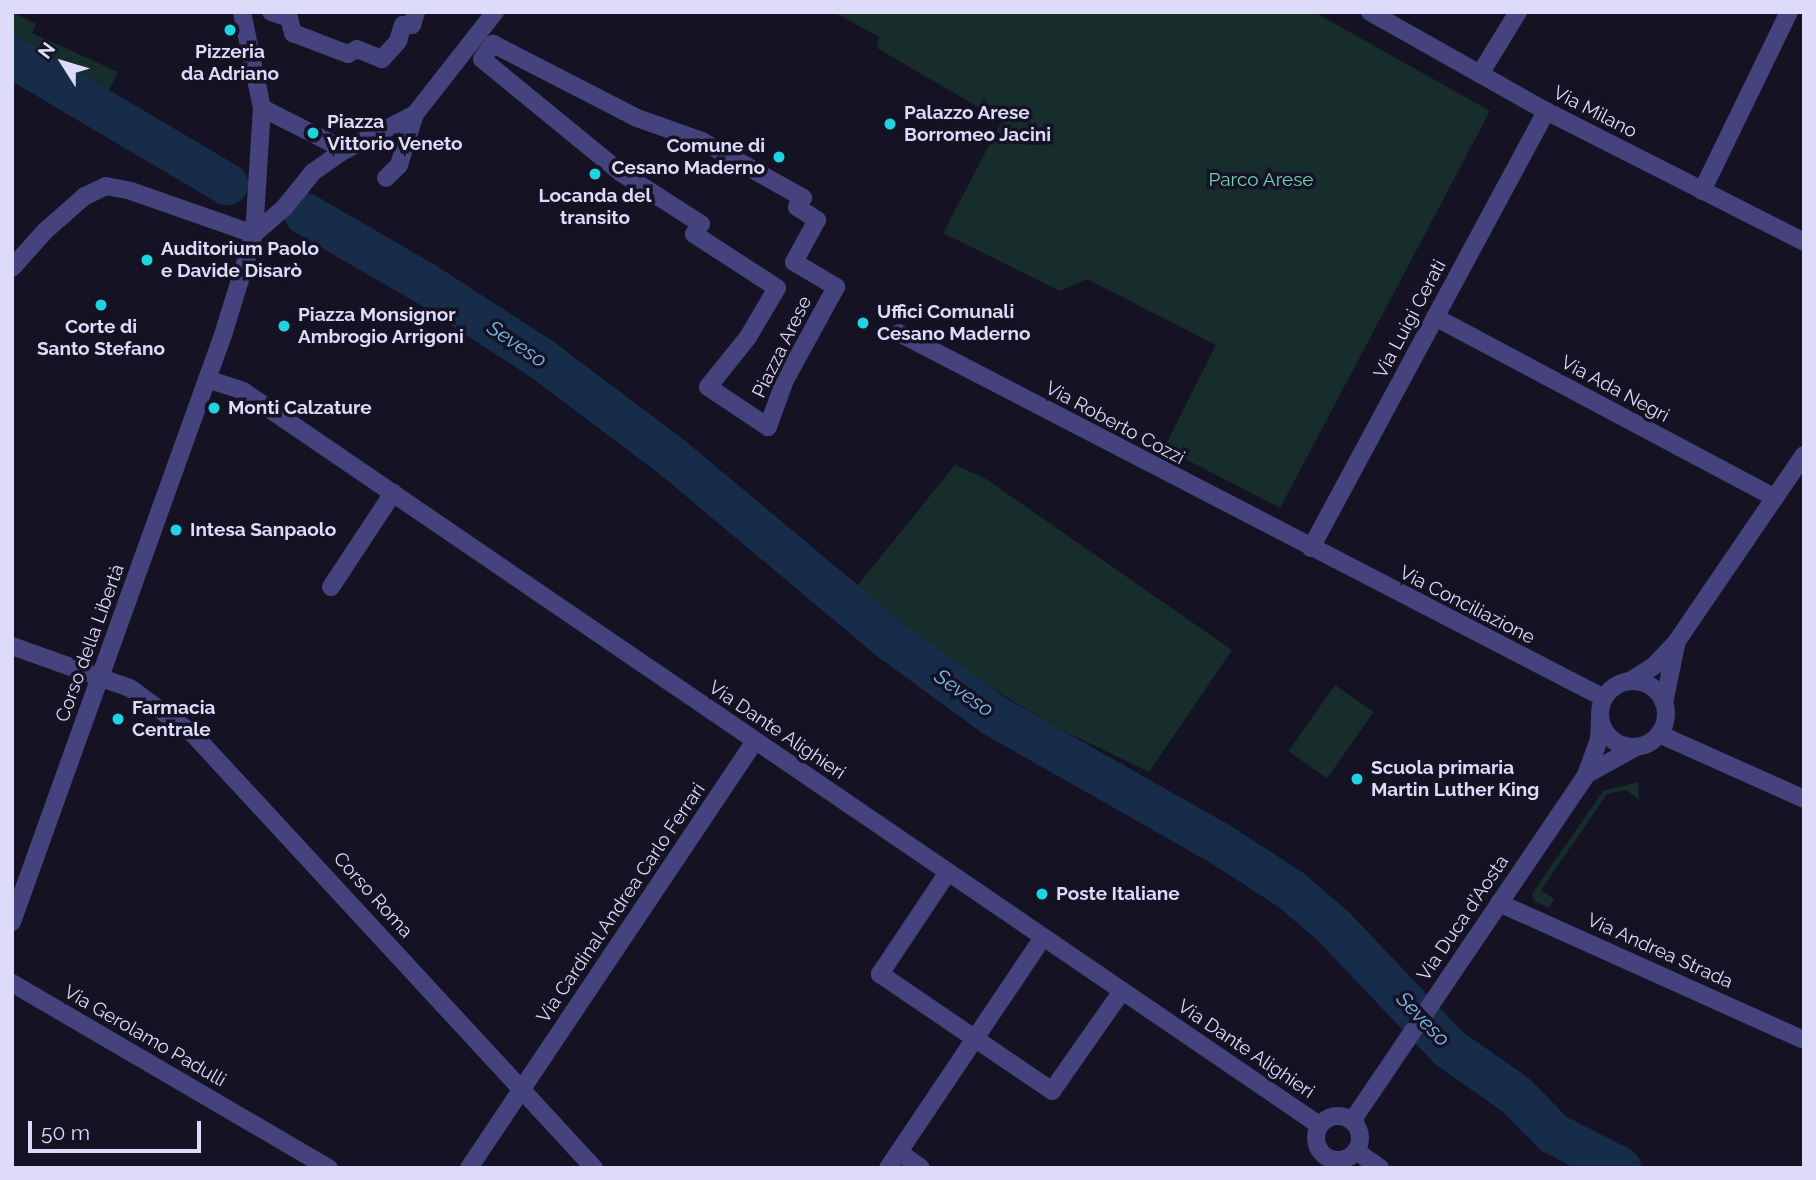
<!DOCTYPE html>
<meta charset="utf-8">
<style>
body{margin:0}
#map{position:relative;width:1816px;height:1180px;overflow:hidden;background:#151224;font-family:Raleway,sans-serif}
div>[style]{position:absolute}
.green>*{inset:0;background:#162d2c;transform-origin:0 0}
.river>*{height:42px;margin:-21px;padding:0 21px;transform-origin:21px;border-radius:21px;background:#172c48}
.minor>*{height:18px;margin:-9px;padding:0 9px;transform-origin:9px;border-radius:9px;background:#44437d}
.minor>.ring{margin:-9px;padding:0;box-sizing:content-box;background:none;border:18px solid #44437d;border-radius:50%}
.dots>*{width:19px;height:19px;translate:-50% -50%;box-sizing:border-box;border:4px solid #151224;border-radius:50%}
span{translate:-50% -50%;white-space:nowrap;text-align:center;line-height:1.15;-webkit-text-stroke:7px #151224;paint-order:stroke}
.poi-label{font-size:19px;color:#dddafa;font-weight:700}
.left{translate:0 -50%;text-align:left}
.right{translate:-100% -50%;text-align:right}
.street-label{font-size:19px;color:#dddafa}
.park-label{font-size:19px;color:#6fd1b5}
.water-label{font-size:21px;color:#76baed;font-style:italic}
.frame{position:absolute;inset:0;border:14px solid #dddafa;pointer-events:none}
.north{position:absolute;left:28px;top:28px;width:70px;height:70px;-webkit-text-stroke:5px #151224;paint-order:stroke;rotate:307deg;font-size:19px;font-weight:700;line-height:28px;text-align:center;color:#dddafa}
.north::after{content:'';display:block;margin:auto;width:24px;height:32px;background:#dddafa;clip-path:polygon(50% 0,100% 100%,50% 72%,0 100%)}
.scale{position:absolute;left:28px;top:1121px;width:173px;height:32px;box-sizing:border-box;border:4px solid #dddafa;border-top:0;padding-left:9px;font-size:21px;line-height:24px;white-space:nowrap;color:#dddafa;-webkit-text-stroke:5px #151224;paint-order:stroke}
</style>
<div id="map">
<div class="green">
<div style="clip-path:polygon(12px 12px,36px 24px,32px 33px,118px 72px,108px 92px,12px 42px)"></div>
<div style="clip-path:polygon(833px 12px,1314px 12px,1490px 111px,1280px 508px,1164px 448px,1216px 345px,1087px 279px,1060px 291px,943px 233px,1002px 121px,877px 48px,879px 37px)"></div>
<div style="clip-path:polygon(955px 465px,986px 479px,1232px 650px,1149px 772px,1058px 728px,951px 664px,853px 591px)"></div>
<div style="left:1335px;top:685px;width:47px;height:81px;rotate:35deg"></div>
<div style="clip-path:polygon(1638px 782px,1639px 800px,1626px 790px,1607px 794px,1541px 890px,1554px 899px,1549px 908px,1534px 901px,1532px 894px,1603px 791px)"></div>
</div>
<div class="river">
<div style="left:12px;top:57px;width:250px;rotate:30.6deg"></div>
<div style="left:305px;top:214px;width:136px;rotate:30deg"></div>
<div style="left:423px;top:282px;width:143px;rotate:33deg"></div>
<div style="left:543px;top:360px;width:163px;rotate:37deg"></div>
<div style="left:673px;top:458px;width:285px;rotate:39.9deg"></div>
<div style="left:892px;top:641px;width:125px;rotate:36.2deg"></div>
<div style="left:993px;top:715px;width:257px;rotate:29.6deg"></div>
<div style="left:1217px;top:842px;width:88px;rotate:33deg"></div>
<div style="left:1291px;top:890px;width:57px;rotate:40.7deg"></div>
<div style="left:1334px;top:927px;width:167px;rotate:46.5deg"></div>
<div style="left:1449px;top:1048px;width:83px;rotate:35.2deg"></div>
<div style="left:1517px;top:1096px;width:52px;rotate:45.8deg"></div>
<div style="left:1553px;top:1133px;width:76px;rotate:27.6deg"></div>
</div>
<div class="minor">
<div style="left:271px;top:12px;width:19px;rotate:18deg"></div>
<div style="left:289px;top:18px;width:16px;rotate:75deg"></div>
<div style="left:293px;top:33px;width:59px;rotate:20.9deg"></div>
<div style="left:348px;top:54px;width:10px;rotate:-29deg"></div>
<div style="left:357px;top:49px;width:27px;rotate:22deg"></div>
<div style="left:382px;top:59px;width:24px;rotate:-48deg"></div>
<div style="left:398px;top:41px;width:17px;rotate:-73deg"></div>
<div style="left:403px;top:25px;width:9px"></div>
<div style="left:412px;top:25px;width:14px;rotate:-73deg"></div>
<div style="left:1370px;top:12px;width:202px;rotate:29.4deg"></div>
<div style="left:1546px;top:111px;width:289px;rotate:26.9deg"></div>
<div style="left:493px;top:44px;width:162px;rotate:27.2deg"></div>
<div style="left:637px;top:118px;width:69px;rotate:19.5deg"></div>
<div style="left:702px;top:141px;width:116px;rotate:29.4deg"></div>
<div style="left:803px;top:198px;width:11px;rotate:124deg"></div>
<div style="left:797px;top:207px;width:24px;rotate:33deg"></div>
<div style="left:817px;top:220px;width:48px;rotate:118.7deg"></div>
<div style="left:794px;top:262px;width:49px;rotate:30.8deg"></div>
<div style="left:836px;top:287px;width:106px;rotate:118.7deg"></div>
<div style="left:785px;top:380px;width:50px;rotate:109.9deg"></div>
<div style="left:768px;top:427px;width:72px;rotate:-146.3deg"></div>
<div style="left:708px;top:387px;width:64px;rotate:-51.3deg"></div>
<div style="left:748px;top:337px;width:57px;rotate:-59.4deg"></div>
<div style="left:777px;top:288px;width:99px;rotate:-147deg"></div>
<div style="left:694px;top:234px;width:12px;rotate:-55deg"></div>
<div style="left:701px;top:224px;width:96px;rotate:-147.3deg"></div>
<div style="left:620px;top:172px;width:178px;rotate:-140.7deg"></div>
<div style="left:482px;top:59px;width:19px;rotate:-54deg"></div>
<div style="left:1480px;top:74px;width:73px;rotate:-58.5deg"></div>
<div style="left:262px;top:108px;width:93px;rotate:26.8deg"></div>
<div style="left:386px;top:178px;width:18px;rotate:-45deg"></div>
<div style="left:399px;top:165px;width:53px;rotate:-72.6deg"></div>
<div style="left:415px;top:114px;width:130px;rotate:-51.9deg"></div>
<div style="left:1702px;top:191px;width:199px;rotate:-64.1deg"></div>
<div style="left:254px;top:234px;width:40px;rotate:-41deg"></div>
<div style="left:284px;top:208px;width:46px;rotate:-51.1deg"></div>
<div style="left:313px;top:172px;width:39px;rotate:-35deg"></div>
<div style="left:345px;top:150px;width:79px;rotate:-27.2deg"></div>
<div style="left:12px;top:268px;width:50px;rotate:-48.3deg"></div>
<div style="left:45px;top:231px;width:53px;rotate:-41.2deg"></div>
<div style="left:85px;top:196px;width:23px;rotate:-25deg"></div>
<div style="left:106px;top:186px;width:25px;rotate:11deg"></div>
<div style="left:131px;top:191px;width:130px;rotate:19.3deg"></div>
<div style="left:1435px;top:317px;width:385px;rotate:28deg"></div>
<div style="left:899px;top:333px;width:794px;rotate:27.37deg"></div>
<div style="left:207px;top:379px;width:38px;rotate:18deg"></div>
<div style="left:243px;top:391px;width:1303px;rotate:34.3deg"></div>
<div style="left:1311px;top:548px;width:496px;rotate:-61.7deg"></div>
<div style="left:331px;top:587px;width:113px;rotate:-56.6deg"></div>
<div style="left:12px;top:646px;width:125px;rotate:19.6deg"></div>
<div style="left:130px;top:688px;width:78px;rotate:36.1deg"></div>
<div style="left:193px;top:734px;width:591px;rotate:47.26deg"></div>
<div style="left:1630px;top:681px;width:28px;rotate:-32deg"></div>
<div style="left:1654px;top:666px;width:34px;rotate:-47deg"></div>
<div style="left:1677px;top:641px;width:225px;rotate:-55.7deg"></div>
<div class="ring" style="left:1600px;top:681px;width:48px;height:48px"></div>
<div style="left:1664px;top:703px;width:59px;rotate:-78.3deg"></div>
<div style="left:1659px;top:734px;width:159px;rotate:24.1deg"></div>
<div style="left:1586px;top:775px;width:57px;rotate:-29.2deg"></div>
<div style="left:948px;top:872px;width:123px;rotate:123.7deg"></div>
<div style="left:880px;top:974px;width:208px;rotate:34.2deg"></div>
<div style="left:1052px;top:1091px;width:122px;rotate:-55deg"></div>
<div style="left:1499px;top:903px;width:334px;rotate:24.2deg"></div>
<div style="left:12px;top:922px;width:624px;rotate:-70.23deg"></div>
<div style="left:223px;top:335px;width:106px;rotate:-72.9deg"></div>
<div style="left:254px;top:234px;width:126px;rotate:-86.4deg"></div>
<div style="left:262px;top:108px;width:98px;rotate:-101.8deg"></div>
<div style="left:12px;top:983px;width:367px;rotate:30.3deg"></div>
<div class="ring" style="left:1316px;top:1116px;width:26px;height:26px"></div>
<div style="left:1352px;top:1121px;width:418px;rotate:-55.9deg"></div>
<div style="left:1586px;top:775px;width:38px;rotate:-70deg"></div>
<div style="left:1599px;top:739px;width:20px;rotate:-87deg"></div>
<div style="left:1356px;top:1151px;width:29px;rotate:35deg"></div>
<div style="left:899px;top:1152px;width:27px;rotate:36deg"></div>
<div style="left:469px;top:1168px;width:514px;rotate:-56.19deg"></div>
<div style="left:888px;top:1168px;width:278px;rotate:-56.1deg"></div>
</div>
<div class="dots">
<div style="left:230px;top:30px;background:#1fd4e1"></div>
<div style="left:890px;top:124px;background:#1fd4e1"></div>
<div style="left:313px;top:133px;background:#1fd4e1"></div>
<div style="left:779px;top:157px;background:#1fd4e1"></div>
<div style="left:595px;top:174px;background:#1fd4e1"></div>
<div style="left:147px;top:260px;background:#1fd4e1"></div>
<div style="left:101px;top:305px;background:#1fd4e1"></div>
<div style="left:863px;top:323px;background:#1fd4e1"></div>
<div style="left:284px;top:326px;background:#1fd4e1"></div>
<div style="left:214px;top:408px;background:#1fd4e1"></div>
<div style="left:176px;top:530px;background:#1fd4e1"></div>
<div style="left:118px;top:719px;background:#1fd4e1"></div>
<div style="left:1357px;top:779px;background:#1fd4e1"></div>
<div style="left:1042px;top:894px;background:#1fd4e1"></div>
</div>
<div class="poi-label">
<span style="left:230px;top:63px">Pizzeria<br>da Adriano</span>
<span class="left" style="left:904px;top:124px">Palazzo Arese<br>Borromeo Jacini</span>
<span class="left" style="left:327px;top:133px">Piazza<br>Vittorio Veneto</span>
<span class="right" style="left:765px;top:157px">Comune di<br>Cesano Maderno</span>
<span style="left:595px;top:207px">Locanda del<br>transito</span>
<span class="left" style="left:161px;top:260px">Auditorium Paolo<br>e Davide Disarò</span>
<span class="left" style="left:877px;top:323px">Uffici Comunali<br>Cesano Maderno</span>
<span class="left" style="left:298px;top:326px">Piazza Monsignor<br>Ambrogio Arrigoni</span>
<span style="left:101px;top:338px">Corte di<br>Santo Stefano</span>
<span class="left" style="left:228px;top:408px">Monti Calzature</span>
<span class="left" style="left:190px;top:530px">Intesa Sanpaolo</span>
<span class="left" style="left:132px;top:719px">Farmacia<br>Centrale</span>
<span class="left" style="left:1371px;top:779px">Scuola primaria<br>Martin Luther King</span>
<span class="left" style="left:1056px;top:894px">Poste Italiane</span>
</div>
<div class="street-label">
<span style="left:1595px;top:112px;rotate:27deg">Via Milano</span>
<span style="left:1410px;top:319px;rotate:-62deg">Via Luigi Cerati</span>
<span style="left:782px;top:347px;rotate:-64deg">Piazza Arese</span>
<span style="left:1615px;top:389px;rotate:28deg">Via Ada Negri</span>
<span style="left:1115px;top:423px;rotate:28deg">Via Roberto Cozzi</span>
<span style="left:1467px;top:605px;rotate:27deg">Via Conciliazione</span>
<span style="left:90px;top:643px;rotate:-70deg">Corso della Libertà</span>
<span style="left:777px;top:730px;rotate:34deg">Via Dante Alighieri</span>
<span style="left:373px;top:895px;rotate:48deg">Corso Roma</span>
<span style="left:621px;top:903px;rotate:-56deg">Via Cardinal Andrea Carlo Ferrari</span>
<span style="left:1463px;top:918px;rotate:-56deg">Via Duca d'Aosta</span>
<span style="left:1660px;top:951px;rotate:24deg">Via Andrea Strada</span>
<span style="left:145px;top:1036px;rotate:30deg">Via Gerolamo Padulli</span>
<span style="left:1246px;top:1049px;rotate:34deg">Via Dante Alighieri</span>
</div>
<div class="park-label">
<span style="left:1261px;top:180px">Parco Arese</span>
</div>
<div class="water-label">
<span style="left:517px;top:344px;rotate:34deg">Seveso</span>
<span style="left:964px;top:693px;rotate:35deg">Seveso</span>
<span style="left:1423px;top:1019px;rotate:46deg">Seveso</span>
</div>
<div class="frame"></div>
<div class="north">N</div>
<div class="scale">50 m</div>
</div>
